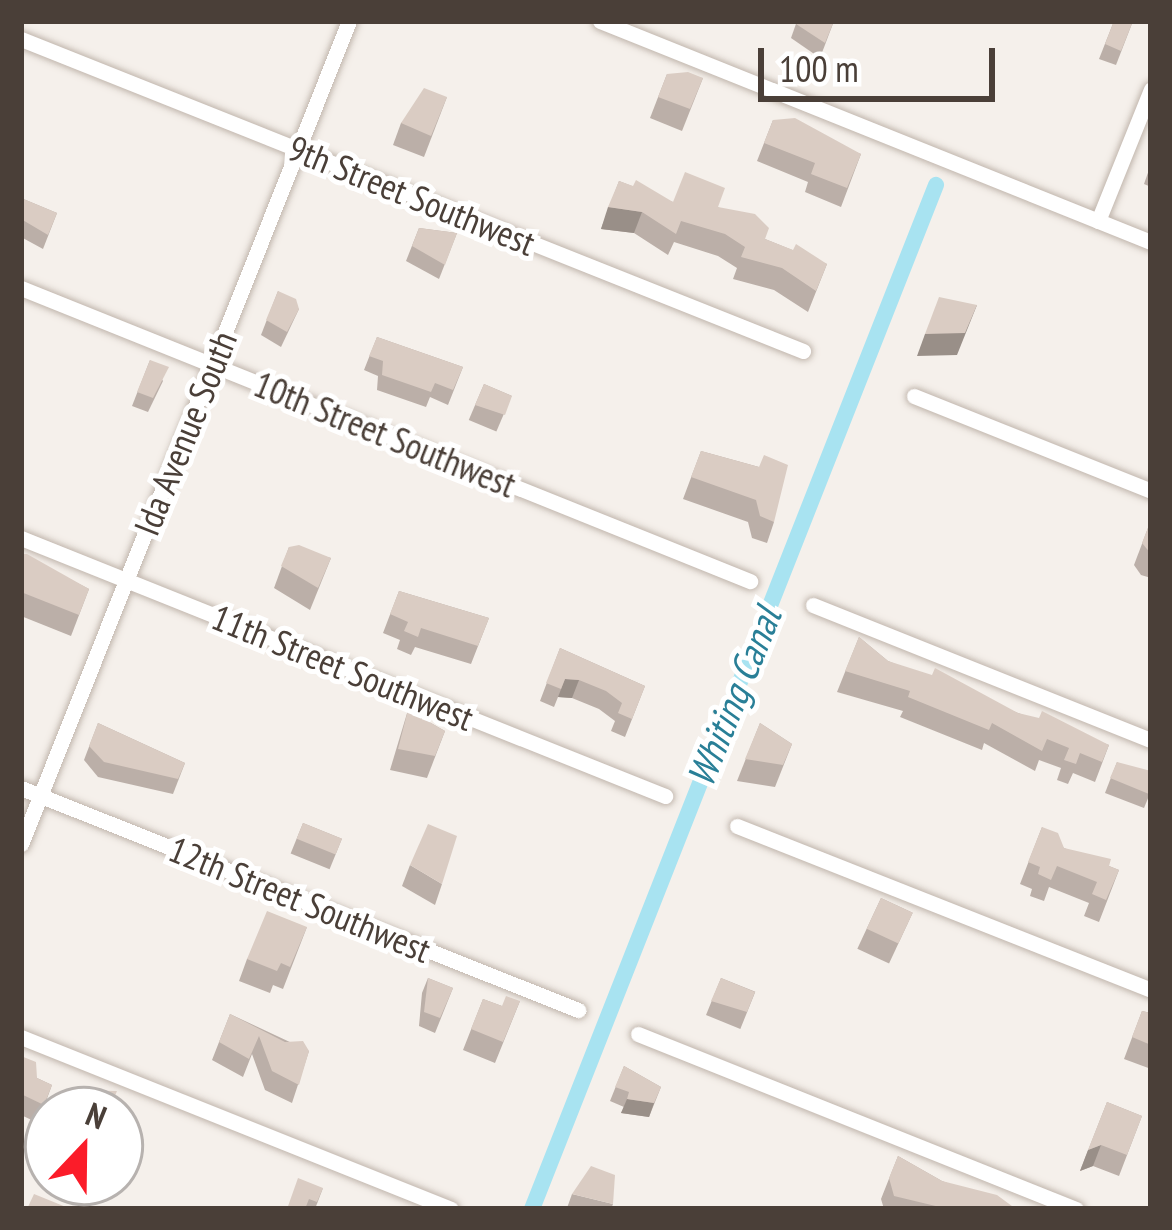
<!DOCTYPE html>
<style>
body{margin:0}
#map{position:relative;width:1172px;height:1230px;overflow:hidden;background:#f5f0eb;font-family:"PT Sans Narrow",sans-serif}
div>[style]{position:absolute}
.canal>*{height:16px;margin:-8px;padding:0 8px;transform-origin:8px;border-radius:8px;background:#a8e3f1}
.roads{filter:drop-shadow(0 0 3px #c1b6ad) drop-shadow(0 0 3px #c1b6ad)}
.minor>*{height:15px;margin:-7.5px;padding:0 7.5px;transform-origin:7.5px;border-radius:7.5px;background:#fff}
.wall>*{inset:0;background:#bbafa8;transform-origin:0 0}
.shaded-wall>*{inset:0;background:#998f88}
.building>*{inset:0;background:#daccc3;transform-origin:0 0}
span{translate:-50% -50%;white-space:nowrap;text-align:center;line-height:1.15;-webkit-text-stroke:10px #fff;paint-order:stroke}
.street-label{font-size:36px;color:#4a3f38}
.water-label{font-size:39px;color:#297f97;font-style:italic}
.frame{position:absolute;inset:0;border:24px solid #4a3f38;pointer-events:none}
.north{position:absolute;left:24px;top:1086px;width:120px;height:120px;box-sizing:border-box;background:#fff;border:3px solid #b7b2af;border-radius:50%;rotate:22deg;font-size:33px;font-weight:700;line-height:48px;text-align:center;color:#4a3f38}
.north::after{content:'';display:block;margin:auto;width:42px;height:54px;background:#fb1c29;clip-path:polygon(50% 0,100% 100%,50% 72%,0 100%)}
.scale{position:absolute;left:758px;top:48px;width:237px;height:54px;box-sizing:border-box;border:6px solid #4a3f38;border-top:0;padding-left:15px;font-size:36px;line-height:42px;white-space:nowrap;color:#4a3f38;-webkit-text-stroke:9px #fff;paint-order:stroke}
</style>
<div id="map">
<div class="canal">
<div style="left:532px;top:1209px;width:1101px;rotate:-68.47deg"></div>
</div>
<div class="roads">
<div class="minor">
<div style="left:600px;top:21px;width:594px;rotate:21.86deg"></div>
<div style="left:21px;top:39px;width:842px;rotate:21.75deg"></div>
<div style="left:1098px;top:221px;width:142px;rotate:-68.1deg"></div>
<div style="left:21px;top:288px;width:786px;rotate:21.9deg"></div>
<div style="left:914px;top:396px;width:255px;rotate:21.8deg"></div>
<div style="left:21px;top:538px;width:694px;rotate:21.83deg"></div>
<div style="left:813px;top:605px;width:364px;rotate:21.8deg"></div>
<div style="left:21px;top:788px;width:600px;rotate:21.73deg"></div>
<div style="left:737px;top:826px;width:445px;rotate:21.6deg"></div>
<div style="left:21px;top:844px;width:886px;rotate:-68.27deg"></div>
<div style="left:638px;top:1034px;width:472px;rotate:21.8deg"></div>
<div style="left:21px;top:1037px;width:463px;rotate:21.8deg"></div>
</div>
</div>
<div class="wall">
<div style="clip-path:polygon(797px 21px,834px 21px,820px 58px,791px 38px)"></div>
<div style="clip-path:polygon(1114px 21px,1133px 21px,1116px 65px,1099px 59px)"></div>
<div style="clip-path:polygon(667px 74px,703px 78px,682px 131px,650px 118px)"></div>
<div style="clip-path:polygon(447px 97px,424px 157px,393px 145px,401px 123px)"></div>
<div style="clip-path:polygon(773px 120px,861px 154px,841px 207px,805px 192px,808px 182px,757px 161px)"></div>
<div style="clip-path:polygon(1151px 164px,1151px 187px,1144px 184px)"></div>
<div style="clip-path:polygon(619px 181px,673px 202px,718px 207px,765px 239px,827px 264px,808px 312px,774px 290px,733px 279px,737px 268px,718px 256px,674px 242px,668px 255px,634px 233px,601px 229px)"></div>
<div style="clip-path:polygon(21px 198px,57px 213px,43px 249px,21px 237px)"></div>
<div style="clip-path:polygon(419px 228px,457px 233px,439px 279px,406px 261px)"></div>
<div style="clip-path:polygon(278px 291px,299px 309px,281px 347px,261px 335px)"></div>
<div style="clip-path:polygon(377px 337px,463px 367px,448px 405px,430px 397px,426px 407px,377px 390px,378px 376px,364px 370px)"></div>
<div style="clip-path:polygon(150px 360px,163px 381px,148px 412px,132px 406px)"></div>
<div style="left:484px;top:384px;width:30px;height:39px;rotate:23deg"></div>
<div style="clip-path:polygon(701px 451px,759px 467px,774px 522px,767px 543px,752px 538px,748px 522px,683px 499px)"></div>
<div style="clip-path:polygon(1151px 520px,1151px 578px,1141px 575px,1134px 565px)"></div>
<div style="clip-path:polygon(289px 547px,331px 558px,310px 610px,274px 588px)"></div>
<div style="clip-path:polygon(21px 554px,89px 589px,71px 636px,21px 616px)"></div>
<div style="clip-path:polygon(399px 591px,489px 618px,471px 664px,415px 647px,411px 655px,397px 649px,400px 640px,383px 633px)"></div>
<div style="clip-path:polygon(859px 637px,888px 661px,1018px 713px,1109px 745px,1095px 782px,1073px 773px,1068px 784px,1057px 780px,1061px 768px,1039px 760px,1035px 771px,984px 743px,982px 750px,900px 717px,903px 711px,837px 692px)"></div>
<div style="clip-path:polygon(560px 648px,645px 686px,625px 737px,611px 731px,615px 721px,599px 709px,572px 698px,558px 697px,554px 707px,540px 701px)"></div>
<div style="clip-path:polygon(408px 710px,445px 731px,427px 778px,390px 770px)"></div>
<div style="clip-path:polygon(98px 723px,185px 763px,173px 794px,98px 777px,84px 760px)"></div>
<div style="clip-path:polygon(760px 723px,792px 744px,775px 787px,737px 781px)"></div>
<div style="clip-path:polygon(1117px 762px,1151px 791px,1144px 808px,1105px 793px)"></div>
<div style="left:303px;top:823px;width:42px;height:33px;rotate:22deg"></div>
<div style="clip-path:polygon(1042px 827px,1064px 848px,1119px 870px,1099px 922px,1084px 916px,1089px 903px,1049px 887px,1044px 901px,1030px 896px,1032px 889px,1020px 884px)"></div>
<div style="clip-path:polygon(410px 865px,442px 884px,435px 905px,402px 886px)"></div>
<div style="left:881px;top:898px;width:35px;height:56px;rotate:25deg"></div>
<div style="clip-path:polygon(307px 927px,283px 989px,273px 985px,270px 993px,239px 981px,247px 959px)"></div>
<div style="clip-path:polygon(428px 978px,453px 988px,435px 1033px,419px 1026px,422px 993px)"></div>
<div style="left:721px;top:978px;width:37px;height:40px;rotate:22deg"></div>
<div style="clip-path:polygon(483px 999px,502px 1006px,520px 1001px,495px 1063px,463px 1050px)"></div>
<div style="clip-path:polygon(1142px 1011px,1151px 1013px,1151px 1069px,1124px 1059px)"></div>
<div style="clip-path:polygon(230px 1014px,309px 1051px,292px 1103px,265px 1090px,252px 1054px,243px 1077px,212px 1060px)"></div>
<div style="clip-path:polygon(21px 1056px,37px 1078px,52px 1085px,38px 1123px,21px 1115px)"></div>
<div style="clip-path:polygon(624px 1066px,661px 1087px,649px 1117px,621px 1113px,624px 1107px,610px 1101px)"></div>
<div style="clip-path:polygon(1107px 1102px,1142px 1116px,1119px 1176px,1093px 1166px,1080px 1171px)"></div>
<div style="clip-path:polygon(898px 1156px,942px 1181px,1016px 1209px,884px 1209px,881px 1199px)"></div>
<div style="clip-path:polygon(323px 1188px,315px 1209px,286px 1209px)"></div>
<div style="clip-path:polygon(572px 1194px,613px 1204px,611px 1209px,567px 1208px)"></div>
</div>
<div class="shaded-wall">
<div style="clip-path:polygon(608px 207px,642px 212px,634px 233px,601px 229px)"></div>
<div style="clip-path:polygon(977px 305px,957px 355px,917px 356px,925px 334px)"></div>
<div style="clip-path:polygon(565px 679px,579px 680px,572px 698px,558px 697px)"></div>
<div style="clip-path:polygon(627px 1099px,654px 1103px,649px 1117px,621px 1113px)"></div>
<div style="clip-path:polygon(1101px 1145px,1093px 1166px,1080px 1171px,1088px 1150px)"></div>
</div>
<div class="building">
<div style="clip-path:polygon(797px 21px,834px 21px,825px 43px,796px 24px)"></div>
<div style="clip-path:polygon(1114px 21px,1133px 21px,1121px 51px,1105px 44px)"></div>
<div style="clip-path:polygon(688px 72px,703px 78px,690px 109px,658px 97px,667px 74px)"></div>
<div style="clip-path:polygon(424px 88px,447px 97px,431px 136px,401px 123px)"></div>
<div style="clip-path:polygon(795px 118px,861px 154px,847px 188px,811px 174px,815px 163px,764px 143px,773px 120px)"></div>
<div style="clip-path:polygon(685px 172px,725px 188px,718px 207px,755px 214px,769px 228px,765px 239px,793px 250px,796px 244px,827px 264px,816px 291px,782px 268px,741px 257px,745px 247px,725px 234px,681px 221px,676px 234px,642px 212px,608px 207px,619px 181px,633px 186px,636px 180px,673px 202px)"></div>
<div style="clip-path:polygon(21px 198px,57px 213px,48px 235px,21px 219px)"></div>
<div style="clip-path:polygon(419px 228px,457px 233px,445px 265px,412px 246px)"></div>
<div style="clip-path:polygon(278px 291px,296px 299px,299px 309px,287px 332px,266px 320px)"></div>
<div style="clip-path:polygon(939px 297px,977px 305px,965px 333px,925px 334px)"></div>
<div style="clip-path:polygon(377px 337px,463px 367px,453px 390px,435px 383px,431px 392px,382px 375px,383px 361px,369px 356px)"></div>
<div style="clip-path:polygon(150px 360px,169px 367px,153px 398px,137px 392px)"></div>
<div style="clip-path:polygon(484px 384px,512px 396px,505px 415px,475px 405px)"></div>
<div style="clip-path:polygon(701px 451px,759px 467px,764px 455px,788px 465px,774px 522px,760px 516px,756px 500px,691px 477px)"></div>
<div style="clip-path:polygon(1151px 520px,1151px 554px,1142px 543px)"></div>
<div style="clip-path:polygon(299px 545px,331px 558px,318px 588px,281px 566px,289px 547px)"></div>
<div style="clip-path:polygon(21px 554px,27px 554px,89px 589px,79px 615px,21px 592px)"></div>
<div style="clip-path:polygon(399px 591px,489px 618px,478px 646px,421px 628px,418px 637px,404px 631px,408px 622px,390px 614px)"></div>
<div style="clip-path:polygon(859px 637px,888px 661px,932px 675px,935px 668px,1018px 713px,1039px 718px,1042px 711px,1109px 745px,1102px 762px,1080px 753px,1076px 764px,1064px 760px,1069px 748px,1047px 739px,1042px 751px,992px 723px,989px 730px,908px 697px,910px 691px,845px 671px)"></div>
<div style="clip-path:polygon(560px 648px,645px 686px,632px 719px,618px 713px,622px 703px,606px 691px,579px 680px,565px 679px,561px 689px,546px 683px)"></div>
<div style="clip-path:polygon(408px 710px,445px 731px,435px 756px,398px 749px)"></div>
<div style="clip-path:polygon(98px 723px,185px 763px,178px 779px,104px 762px,89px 746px)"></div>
<div style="clip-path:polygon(760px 723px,792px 744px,783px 765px,745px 759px)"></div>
<div style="clip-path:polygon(1117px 762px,1151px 771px,1151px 789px,1149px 794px,1110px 778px)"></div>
<div style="left:303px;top:823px;width:42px;height:17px;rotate:22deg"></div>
<div style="clip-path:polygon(428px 824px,457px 836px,442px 884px,410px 865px)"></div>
<div style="clip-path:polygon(1042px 827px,1058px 833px,1064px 848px,1111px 859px,1109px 866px,1119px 870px,1106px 900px,1092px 894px,1097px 882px,1057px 866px,1051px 880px,1038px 874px,1040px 867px,1028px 862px)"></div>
<div style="left:881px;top:898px;width:35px;height:34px;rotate:25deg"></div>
<div style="clip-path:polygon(267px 911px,307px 927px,290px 967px,281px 963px,277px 971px,247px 959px)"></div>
<div style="clip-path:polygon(428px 978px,453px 988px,440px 1018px,424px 1012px)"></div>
<div style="clip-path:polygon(721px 978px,755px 992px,747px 1012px,711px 1001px)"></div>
<div style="clip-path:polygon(506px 996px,520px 1001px,503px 1042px,471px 1029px,483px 999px,502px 1006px)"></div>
<div style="clip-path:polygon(1142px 1011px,1151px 1013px,1151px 1045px,1132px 1037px)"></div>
<div style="clip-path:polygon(230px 1014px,285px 1042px,303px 1041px,309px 1051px,299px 1085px,272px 1071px,259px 1036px,249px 1059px,219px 1042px)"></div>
<div style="clip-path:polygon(21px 1056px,36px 1062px,37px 1078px,52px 1085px,44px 1105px,21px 1094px)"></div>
<div style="clip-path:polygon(624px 1066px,661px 1087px,654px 1103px,627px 1099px,629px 1092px,615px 1087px)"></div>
<div style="clip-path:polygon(76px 1090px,117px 1091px,109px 1110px,69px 1110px)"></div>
<div style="clip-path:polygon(1107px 1102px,1142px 1116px,1127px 1155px,1101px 1145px,1088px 1150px)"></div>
<div style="clip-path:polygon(898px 1156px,942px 1181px,997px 1195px,1016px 1209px,948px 1209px,894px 1196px,889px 1178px)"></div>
<div style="clip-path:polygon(591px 1166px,615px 1175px,613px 1204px,572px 1194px)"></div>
<div style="clip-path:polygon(298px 1178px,323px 1188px,317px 1202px,309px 1199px,305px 1209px,287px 1209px)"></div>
<div style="clip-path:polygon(34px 1194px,66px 1207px,65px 1209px,27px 1209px)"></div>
</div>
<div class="street-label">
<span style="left:412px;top:195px;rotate:22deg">9th Street Southwest</span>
<span style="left:185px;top:433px;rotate:-68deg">Ida Avenue South</span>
<span style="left:385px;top:434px;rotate:22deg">10th Street Southwest</span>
<span style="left:343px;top:667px;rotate:22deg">11th Street Southwest</span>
<span style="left:300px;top:899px;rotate:22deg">12th Street Southwest</span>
</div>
<div class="water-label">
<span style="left:734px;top:697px;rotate:-68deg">Whiting Canal</span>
</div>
<div class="frame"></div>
<div class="north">N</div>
<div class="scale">100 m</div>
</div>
